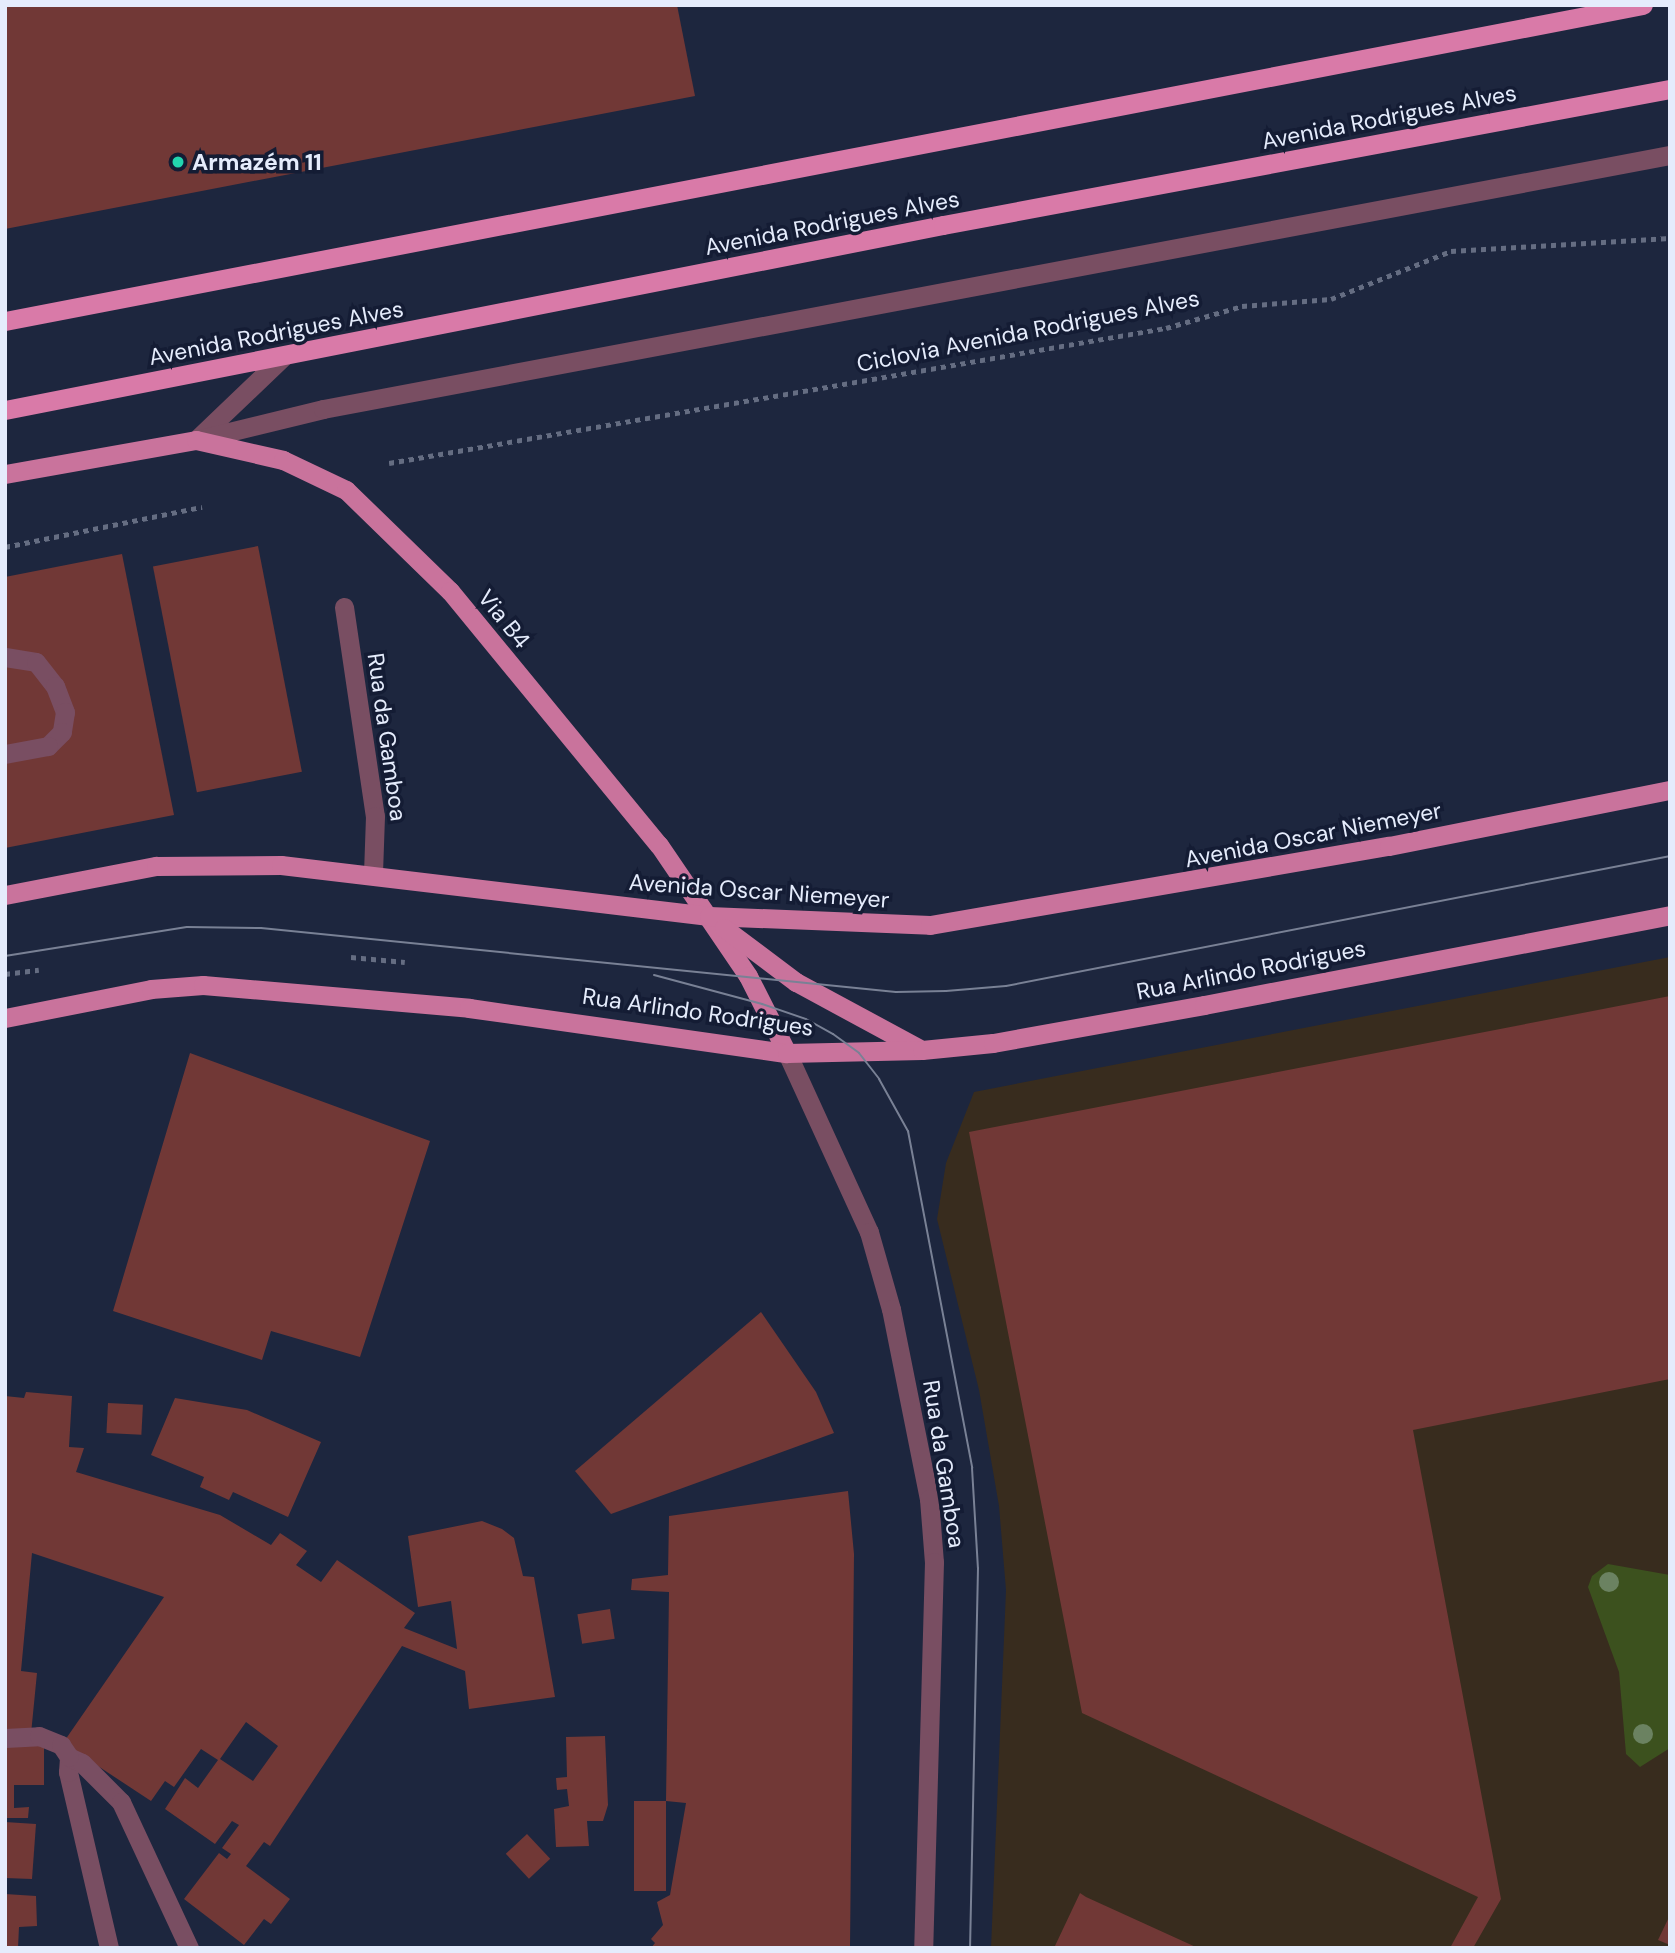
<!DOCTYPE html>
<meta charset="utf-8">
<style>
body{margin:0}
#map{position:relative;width:1675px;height:1953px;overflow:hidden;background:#1d263e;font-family:"DM Sans",sans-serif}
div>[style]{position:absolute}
.industrial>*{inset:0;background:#382c1e}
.green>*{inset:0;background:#3c511e}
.building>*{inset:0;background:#713836;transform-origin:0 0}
.path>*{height:4.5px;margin-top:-2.25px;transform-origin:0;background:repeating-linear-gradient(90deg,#656d82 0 5px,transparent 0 10px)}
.service>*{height:19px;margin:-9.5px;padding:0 9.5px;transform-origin:9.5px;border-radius:9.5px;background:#794e62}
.minor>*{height:19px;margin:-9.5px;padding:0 9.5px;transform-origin:9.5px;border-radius:9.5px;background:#794e62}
.tertiary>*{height:19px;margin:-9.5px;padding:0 9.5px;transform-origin:9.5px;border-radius:9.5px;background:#794e62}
.primary>*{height:19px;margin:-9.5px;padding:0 9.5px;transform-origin:9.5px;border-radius:9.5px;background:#c9739c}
.trunk>*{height:19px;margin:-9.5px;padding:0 9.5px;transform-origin:9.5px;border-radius:9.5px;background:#d97aa8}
.tram>*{height:2px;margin:-1px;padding:0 1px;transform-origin:1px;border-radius:1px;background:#798195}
.trees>*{width:20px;height:20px;margin:-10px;border-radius:50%;background:#6b8261}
.dots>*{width:19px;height:19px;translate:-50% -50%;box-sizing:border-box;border:4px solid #141c34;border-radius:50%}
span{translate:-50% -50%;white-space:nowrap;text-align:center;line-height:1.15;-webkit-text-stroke:7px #141c34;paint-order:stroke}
.street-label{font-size:23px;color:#e5ecfc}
.poi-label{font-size:23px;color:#e5ecfc;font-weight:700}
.left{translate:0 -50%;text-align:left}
.frame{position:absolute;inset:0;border:7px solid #e5ecfc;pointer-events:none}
</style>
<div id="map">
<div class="industrial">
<div style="clip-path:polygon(1670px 957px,1670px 1948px,991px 1948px,1006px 1590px,999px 1506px,979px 1390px,937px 1219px,946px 1163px,974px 1092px)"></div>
</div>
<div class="green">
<div style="clip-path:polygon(1608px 1564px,1670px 1575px,1670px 1748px,1640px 1767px,1626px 1754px,1619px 1672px,1588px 1587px,1592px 1576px)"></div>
</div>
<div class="building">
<div style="clip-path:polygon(5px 5px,677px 5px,695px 96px,5px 229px)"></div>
<div style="left:258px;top:546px;width:230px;height:107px;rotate:79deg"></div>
<div style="clip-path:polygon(122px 554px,174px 815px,5px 848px,5px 577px)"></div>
<div style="clip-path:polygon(1670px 996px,1670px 1379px,1413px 1430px,1501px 1899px,1473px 1948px,1450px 1948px,1478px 1897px,1082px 1713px,969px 1132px)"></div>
<div style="clip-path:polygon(190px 1053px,430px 1141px,360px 1357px,271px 1331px,262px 1360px,113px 1311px)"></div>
<div style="clip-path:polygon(761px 1312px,816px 1392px,834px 1433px,611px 1514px,575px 1471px)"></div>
<div style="clip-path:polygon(evenodd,26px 1392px,72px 1396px,69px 1447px,84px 1448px,76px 1472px,220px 1515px,271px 1545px,280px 1533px,307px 1551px,296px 1565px,321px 1582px,337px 1560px,415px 1613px,404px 1628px,457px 1649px,451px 1601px,418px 1607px,408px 1536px,482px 1521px,502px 1529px,514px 1538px,523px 1576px,534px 1577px,555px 1697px,469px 1709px,465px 1671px,402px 1646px,270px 1846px,264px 1842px,246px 1866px,290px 1899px,271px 1924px,264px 1919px,244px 1945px,184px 1899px,219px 1853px,227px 1859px,231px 1854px,222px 1848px,239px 1825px,232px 1821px,215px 1844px,165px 1809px,185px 1778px,198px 1788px,218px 1760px,201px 1749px,174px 1787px,165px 1781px,151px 1801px,63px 1743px,164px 1597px,32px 1553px,21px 1671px,37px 1673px,31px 1734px,5px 1732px,5px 1396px,24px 1398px,26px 1392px,246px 1722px,278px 1746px,253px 1781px,220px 1759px,246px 1722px)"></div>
<div style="clip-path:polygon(175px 1398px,247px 1410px,321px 1442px,288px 1517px,233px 1492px,229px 1500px,200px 1487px,204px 1477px,151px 1455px)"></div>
<div style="left:108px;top:1403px;width:35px;height:30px;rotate:3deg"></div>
<div style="clip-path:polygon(848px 1491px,854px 1554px,850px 1948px,651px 1948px,655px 1943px,651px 1939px,663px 1925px,657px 1902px,670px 1895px,686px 1803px,666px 1801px,669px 1592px,631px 1590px,632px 1579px,668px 1575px,669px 1516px)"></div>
<div style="left:610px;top:1609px;width:30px;height:33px;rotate:81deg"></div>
<div style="clip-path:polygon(605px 1736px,608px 1805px,603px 1821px,587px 1821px,589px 1846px,556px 1847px,554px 1809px,569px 1806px,567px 1789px,557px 1790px,556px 1778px,567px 1777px,566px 1737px)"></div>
<div style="clip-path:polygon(44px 1739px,44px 1785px,14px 1785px,14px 1808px,29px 1807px,28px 1818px,5px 1818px,5px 1741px)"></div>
<div style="left:634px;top:1801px;width:32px;height:90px"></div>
<div style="clip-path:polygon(5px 1822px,36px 1824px,32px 1879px,5px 1878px)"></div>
<div style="left:527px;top:1834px;width:34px;height:29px;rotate:47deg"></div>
<div style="clip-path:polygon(1080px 1893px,1086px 1897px,1198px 1948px,1054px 1948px)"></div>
<div style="clip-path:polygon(5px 1894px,36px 1896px,37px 1926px,19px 1927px,18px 1948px,5px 1948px)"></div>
<div style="clip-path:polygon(1670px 1915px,1670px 1945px,1658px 1940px)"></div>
</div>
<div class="path">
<div style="left:389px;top:463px;width:789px;rotate:-9.86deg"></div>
<div style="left:1166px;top:328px;width:79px;rotate:-16.1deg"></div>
<div style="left:1242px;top:306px;width:89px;rotate:-4.5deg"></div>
<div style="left:1331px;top:299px;width:129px;rotate:-21.8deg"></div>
<div style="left:1451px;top:251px;width:219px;rotate:-3.4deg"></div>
<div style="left:5px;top:547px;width:201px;rotate:-11.5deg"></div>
<div style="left:351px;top:957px;width:54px;rotate:5.3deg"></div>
<div style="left:5px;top:974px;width:34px;rotate:-7deg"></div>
</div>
<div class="service">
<div style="left:197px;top:439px;width:120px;rotate:-43.7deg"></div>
<div style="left:196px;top:440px;width:131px;rotate:-13.7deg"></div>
<div style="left:323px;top:409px;width:1371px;rotate:-10.68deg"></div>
<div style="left:344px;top:607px;width:211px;rotate:81.6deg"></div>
<div style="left:375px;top:816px;width:58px;rotate:92deg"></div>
<div style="left:5px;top:657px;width:31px;rotate:9deg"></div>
<div style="left:36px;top:662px;width:31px;rotate:52deg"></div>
<div style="left:55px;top:686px;width:28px;rotate:69deg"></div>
<div style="left:65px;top:712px;width:20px;rotate:99deg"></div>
<div style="left:62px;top:732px;width:20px;rotate:135deg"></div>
<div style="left:48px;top:746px;width:44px;rotate:169.5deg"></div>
<div style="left:109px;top:1948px;width:181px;rotate:-103.1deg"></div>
<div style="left:68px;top:1772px;width:15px;rotate:-86deg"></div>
<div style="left:69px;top:1757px;width:14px;rotate:25deg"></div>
<div style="left:82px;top:1763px;width:55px;rotate:45deg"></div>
<div style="left:121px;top:1802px;width:161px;rotate:65deg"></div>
</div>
<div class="minor">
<div style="left:5px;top:1738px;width:34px;rotate:-3deg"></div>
<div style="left:39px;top:1736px;width:24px;rotate:22deg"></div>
<div style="left:61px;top:1745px;width:14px;rotate:56deg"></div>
</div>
<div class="tertiary">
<div style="left:787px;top:1053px;width:197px;rotate:65.4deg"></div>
<div style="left:869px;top:1232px;width:80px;rotate:74.1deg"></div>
<div style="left:891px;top:1309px;width:194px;rotate:78.7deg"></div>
<div style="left:929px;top:1499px;width:63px;rotate:85.5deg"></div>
<div style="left:934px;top:1562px;width:386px;rotate:91.6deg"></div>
</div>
<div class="primary">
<div style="left:5px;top:474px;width:194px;rotate:-10.1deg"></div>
<div style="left:196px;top:440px;width:89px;rotate:12.9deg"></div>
<div style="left:283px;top:460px;width:70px;rotate:25.5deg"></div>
<div style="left:346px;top:490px;width:145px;rotate:44.2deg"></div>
<div style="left:450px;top:591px;width:329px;rotate:50.6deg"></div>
<div style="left:659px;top:845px;width:158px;rotate:55.8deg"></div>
<div style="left:748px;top:976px;width:86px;rotate:63.1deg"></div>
<div style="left:5px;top:895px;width:154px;rotate:-10.9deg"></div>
<div style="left:156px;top:866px;width:125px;rotate:-0.5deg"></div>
<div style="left:281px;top:865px;width:431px;rotate:6.8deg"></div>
<div style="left:709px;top:916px;width:221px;rotate:2.3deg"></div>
<div style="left:930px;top:925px;width:466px;rotate:-9.8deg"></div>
<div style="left:1389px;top:846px;width:287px;rotate:-11.3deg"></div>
<div style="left:724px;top:928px;width:90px;rotate:36.9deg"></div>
<div style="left:796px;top:982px;width:139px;rotate:28.4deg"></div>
<div style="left:5px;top:1018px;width:149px;rotate:-11.2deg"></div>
<div style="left:151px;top:989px;width:52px;rotate:-4.4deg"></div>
<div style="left:203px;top:985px;width:267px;rotate:4.9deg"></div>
<div style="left:469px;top:1008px;width:321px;rotate:8.1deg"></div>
<div style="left:787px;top:1053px;width:135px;rotate:-1.3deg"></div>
<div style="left:922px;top:1050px;width:71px;rotate:-5.6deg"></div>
<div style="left:993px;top:1043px;width:214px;rotate:-10.2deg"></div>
<div style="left:1204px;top:1005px;width:475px;rotate:-10.9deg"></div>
</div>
<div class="trunk">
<div style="left:5px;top:321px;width:1668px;rotate:-10.92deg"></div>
<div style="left:5px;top:410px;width:956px;rotate:-11.16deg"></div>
<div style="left:943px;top:225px;width:740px;rotate:-10.6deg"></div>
</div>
<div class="tram">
<div style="left:5px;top:956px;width:184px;rotate:-9.1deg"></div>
<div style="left:187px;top:927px;width:74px;rotate:0.8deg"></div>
<div style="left:261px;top:928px;width:638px;rotate:5.76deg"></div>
<div style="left:896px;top:992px;width:50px;rotate:-1.1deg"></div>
<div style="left:946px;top:991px;width:60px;rotate:-4.8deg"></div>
<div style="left:1006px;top:986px;width:677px;rotate:-11.08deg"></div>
<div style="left:654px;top:975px;width:112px;rotate:15deg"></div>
<div style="left:762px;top:1004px;width:46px;rotate:18.8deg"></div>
<div style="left:806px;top:1019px;width:31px;rotate:29deg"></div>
<div style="left:833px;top:1034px;width:32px;rotate:36deg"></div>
<div style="left:859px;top:1053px;width:33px;rotate:52deg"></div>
<div style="left:879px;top:1079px;width:60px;rotate:60.9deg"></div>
<div style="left:908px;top:1131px;width:343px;rotate:79.2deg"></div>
<div style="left:972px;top:1468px;width:100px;rotate:86.6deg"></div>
<div style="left:978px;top:1568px;width:380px;rotate:91.2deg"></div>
</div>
<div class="trees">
<div style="left:1609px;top:1582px"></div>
<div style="left:1643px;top:1734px"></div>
</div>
<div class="dots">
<div style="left:178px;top:162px;background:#23d5af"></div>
</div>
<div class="street-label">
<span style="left:1389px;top:117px;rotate:-11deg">Avenida Rodrigues Alves</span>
<span style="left:832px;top:223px;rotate:-11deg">Avenida Rodrigues Alves</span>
<span style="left:1028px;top:331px;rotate:-11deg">Ciclovia Avenida Rodrigues Alves</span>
<span style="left:276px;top:333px;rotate:-11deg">Avenida Rodrigues Alves</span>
<span style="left:504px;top:619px;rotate:51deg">Via B4</span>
<span style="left:387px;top:737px;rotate:82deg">Rua da Gamboa</span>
<span style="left:1313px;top:835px;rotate:-11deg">Avenida Oscar Niemeyer</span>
<span style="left:759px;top:891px;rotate:4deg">Avenida Oscar Niemeyer</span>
<span style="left:1251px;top:970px;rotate:-11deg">Rua Arlindo Rodrigues</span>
<span style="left:698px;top:1012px;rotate:8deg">Rua Arlindo Rodrigues</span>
<span style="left:944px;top:1464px;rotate:81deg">Rua da Gamboa</span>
</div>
<div class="poi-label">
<span class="left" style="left:192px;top:162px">Armazém 11</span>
</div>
<div class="frame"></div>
</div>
